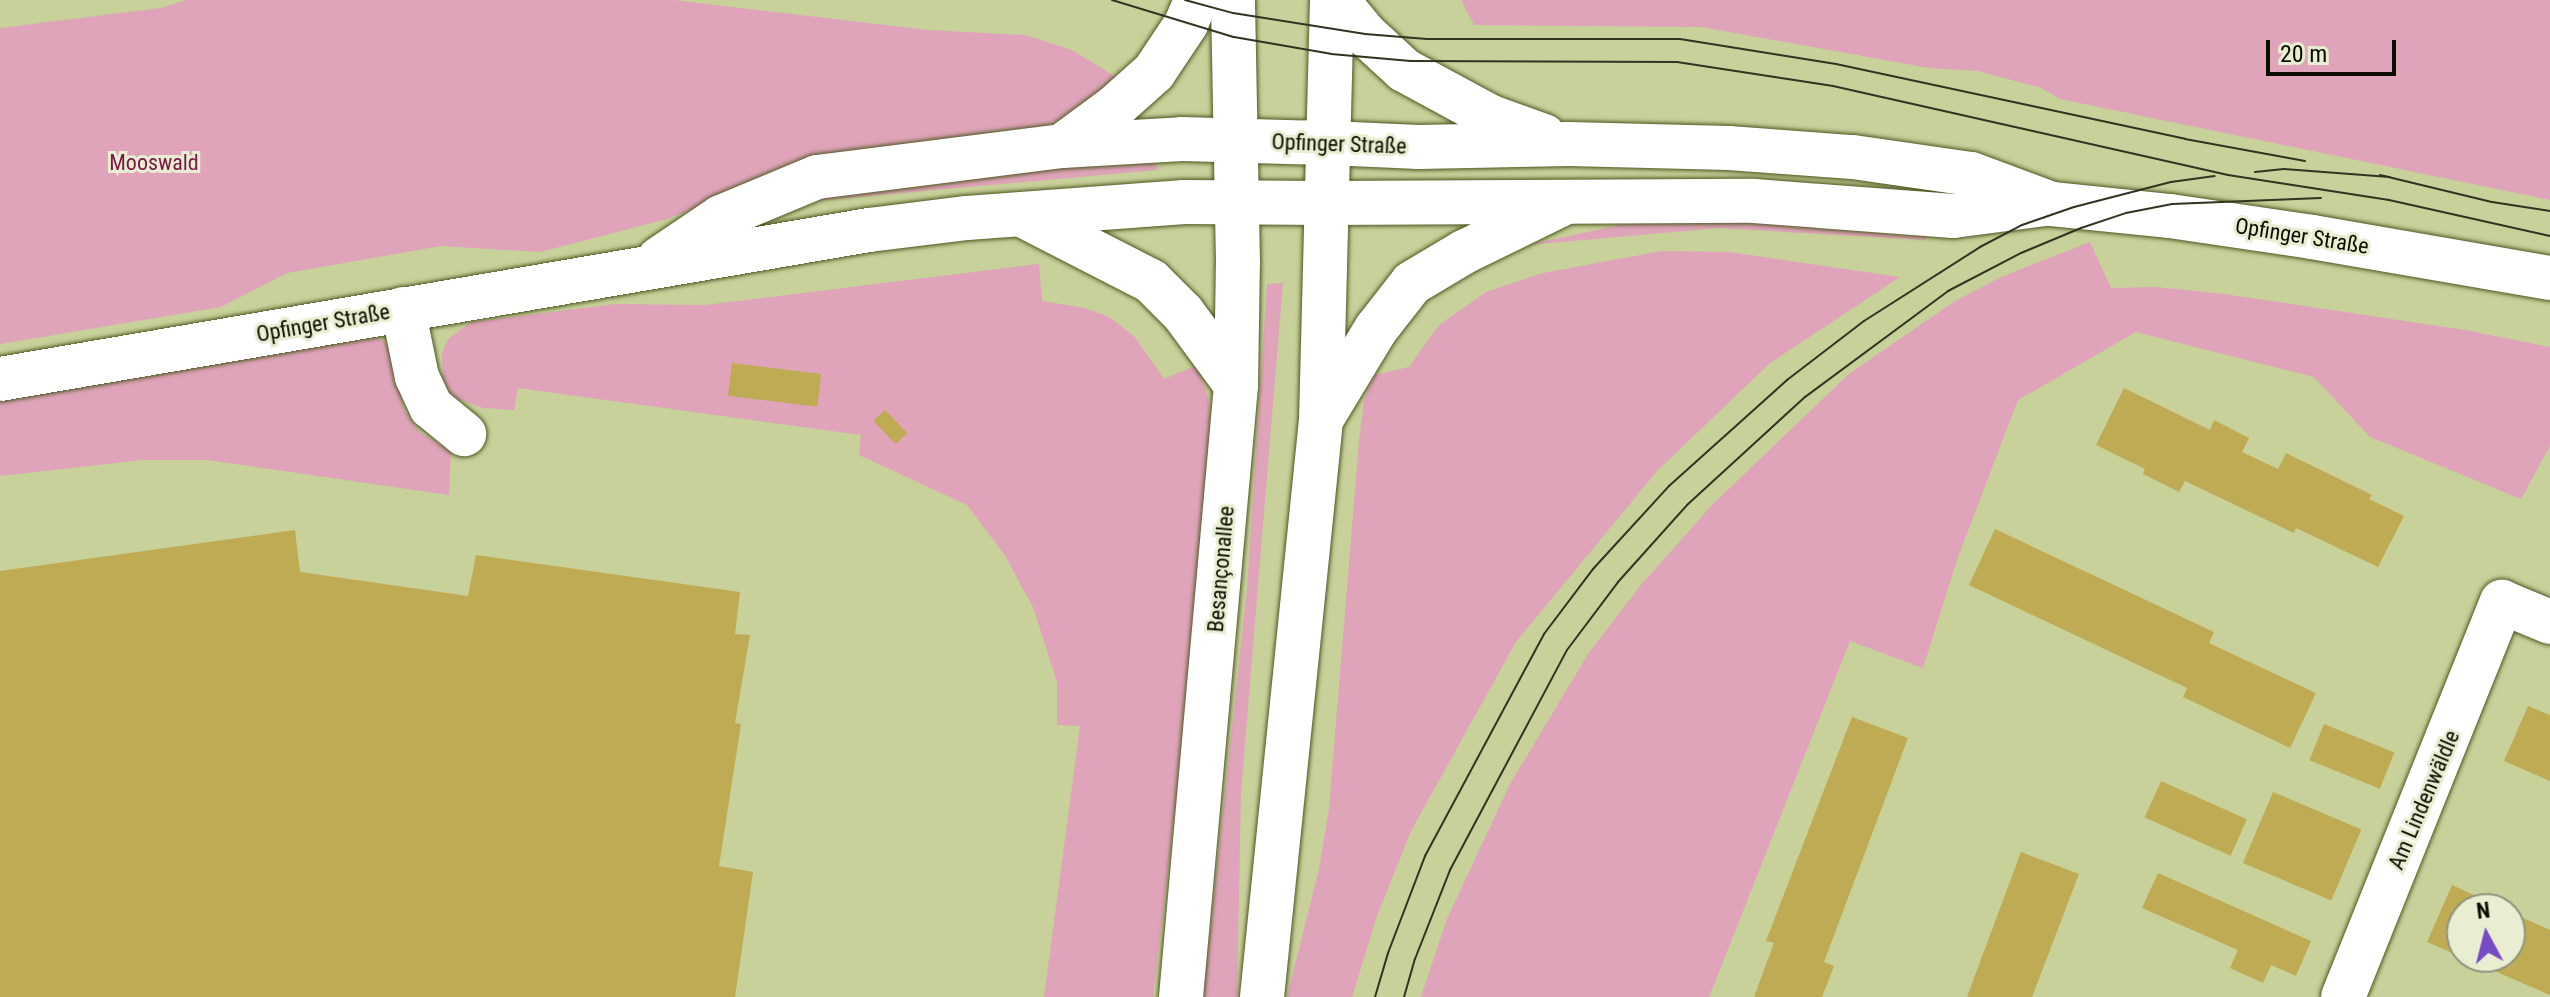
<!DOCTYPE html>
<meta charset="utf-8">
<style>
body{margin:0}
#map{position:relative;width:2550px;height:997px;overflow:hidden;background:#c7d199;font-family:"Roboto Condensed",sans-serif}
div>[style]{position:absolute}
.green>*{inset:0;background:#dfa4b9}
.building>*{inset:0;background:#bfab54;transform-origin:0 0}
.roads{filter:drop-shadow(0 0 2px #505722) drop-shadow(0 0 2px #505722)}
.minor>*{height:44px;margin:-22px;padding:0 22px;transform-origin:22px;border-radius:22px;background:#fff}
.major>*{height:44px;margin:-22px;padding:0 22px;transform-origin:22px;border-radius:22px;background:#fff}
.tram>*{height:2px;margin:-1px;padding:0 1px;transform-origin:1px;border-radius:1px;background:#31341f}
span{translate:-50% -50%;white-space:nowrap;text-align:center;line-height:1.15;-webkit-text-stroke:6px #e9eed2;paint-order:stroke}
.street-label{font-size:22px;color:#0b0d00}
.park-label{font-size:22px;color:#7b1748}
.north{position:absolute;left:2446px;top:893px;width:80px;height:80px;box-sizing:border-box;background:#e9eed2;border:2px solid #90947e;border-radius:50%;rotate:353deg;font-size:22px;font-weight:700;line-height:32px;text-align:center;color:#0b0d00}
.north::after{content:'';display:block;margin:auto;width:28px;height:36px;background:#764bc4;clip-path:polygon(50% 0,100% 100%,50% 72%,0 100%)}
.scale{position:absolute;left:2266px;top:40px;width:130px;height:36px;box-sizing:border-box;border:4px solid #0b0d00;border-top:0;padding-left:10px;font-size:24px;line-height:28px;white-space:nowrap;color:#0b0d00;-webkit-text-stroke:6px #e9eed2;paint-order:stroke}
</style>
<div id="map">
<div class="green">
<div style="clip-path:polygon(186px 0,673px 0,928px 30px,1025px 35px,1072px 50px,1124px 82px,1082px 113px,1030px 131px,810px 164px,667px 219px,540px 252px,441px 246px,287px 273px,221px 307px,0 344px,0 28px,161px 8px)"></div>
<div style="clip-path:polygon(1461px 0,2550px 0,2550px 200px,2060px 99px,2041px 88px,1978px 71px,1929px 68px,1701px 27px,1474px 25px)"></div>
<div style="clip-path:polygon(1156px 157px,1157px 170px,814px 201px,815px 194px)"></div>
<div style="clip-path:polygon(1685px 217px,1930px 228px,1925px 240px,1720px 228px,1527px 245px,1619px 225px)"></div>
<div style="clip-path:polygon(2090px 242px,2111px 288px,2156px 287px,2224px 294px,2465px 330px,2550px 347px,2550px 446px,2521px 499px,2370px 437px,2314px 377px,2136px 332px,2018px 400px,1958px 557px,1923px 668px,1850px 641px,1709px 997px,1421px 997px,1447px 919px,1510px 784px,1588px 654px,1641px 585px,1713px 504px,1849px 374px,1955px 301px,2001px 277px)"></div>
<div style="clip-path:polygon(1662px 251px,1729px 252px,1900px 277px,1770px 363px,1657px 471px,1516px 642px,1411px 831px,1377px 916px,1352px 997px,1287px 997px,1319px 869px,1329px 808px,1359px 441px,1364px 401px,1374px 375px,1409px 367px,1439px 325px,1486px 292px,1543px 273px)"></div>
<div style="clip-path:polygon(1039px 264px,1042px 301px,1085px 308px,1109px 317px,1135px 337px,1164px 379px,1197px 365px,1209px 400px,1210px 439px,1193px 657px,1153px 997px,1044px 997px,1080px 726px,1057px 725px,1057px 682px,1033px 607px,1004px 554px,967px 505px,859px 455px,861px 435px,518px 388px,514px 410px,483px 408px,450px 396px,443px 384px,442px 353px,448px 339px,471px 322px,615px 304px,705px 305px)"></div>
<div style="clip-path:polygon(1283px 283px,1241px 792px,1237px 997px,1203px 997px,1247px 589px,1267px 284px)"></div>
<div style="clip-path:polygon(375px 337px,385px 342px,396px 359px,403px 408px,419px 432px,451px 451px,449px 495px,207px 460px,142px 460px,0 476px,0 392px)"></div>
</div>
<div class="building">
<div style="left:732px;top:363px;width:90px;height:33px;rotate:7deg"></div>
<div style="clip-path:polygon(2124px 388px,2210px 430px,2214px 420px,2249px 438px,2242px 452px,2278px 469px,2286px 453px,2372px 495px,2369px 499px,2404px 516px,2378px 567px,2296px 528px,2294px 533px,2185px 481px,2179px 492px,2143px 474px,2145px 469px,2096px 445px)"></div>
<div style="left:885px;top:410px;width:32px;height:16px;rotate:46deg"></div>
<div style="clip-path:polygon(1995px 529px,2214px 632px,2209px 643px,2316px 693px,2290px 748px,2183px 697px,2187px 688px,1969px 585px)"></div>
<div style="clip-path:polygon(295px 530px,300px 572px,468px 596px,476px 555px,740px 592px,735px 634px,750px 635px,735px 723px,741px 724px,719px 866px,753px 872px,735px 997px,0 997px,0 571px)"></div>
<div style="clip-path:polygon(2528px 706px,2550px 715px,2550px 781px,2504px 761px)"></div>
<div style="clip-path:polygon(1852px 717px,1908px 738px,1824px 962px,1834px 966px,1822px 997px,1754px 997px,1774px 943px,1766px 941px)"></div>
<div style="left:2324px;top:724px;width:76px;height:39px;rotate:22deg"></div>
<div style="left:2161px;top:781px;width:94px;height:40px;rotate:24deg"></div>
<div style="left:2273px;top:792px;width:96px;height:77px;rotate:23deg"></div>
<div style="clip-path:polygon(2021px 852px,2079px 874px,2032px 997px,1967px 997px)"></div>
<div style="clip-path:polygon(2158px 873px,2311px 941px,2296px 976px,2271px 965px,2263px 983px,2230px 968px,2238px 950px,2142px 908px)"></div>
<div style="clip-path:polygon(2452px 885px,2504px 909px,2462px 909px,2462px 957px,2427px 942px)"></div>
<div style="clip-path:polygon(2510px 912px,2550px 930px,2550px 995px,2462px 957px,2510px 957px)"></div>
</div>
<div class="roads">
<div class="minor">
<div style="left:1337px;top:0;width:44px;rotate:50.5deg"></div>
<div style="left:1365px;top:34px;width:53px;rotate:42.7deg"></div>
<div style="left:1404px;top:70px;width:99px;rotate:28.4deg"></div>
<div style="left:1491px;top:117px;width:56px;rotate:19.7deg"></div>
<div style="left:1329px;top:143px;width:90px;rotate:2.5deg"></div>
<div style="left:1419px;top:147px;width:150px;rotate:-1.1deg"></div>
<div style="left:1569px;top:144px;width:160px;rotate:1.4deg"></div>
<div style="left:1729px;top:148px;width:124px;rotate:4.2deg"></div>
<div style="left:1853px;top:157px;width:119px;rotate:8.2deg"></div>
<div style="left:1971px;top:174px;width:86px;rotate:20.3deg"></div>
<div style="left:2052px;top:204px;width:119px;rotate:5.8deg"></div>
<div style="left:2170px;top:216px;width:144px;rotate:8.4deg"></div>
<div style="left:2312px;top:237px;width:242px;rotate:9.8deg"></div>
<div style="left:1328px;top:203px;width:426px;rotate:-0.3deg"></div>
<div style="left:1754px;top:201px;width:200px;rotate:4.3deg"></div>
<div style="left:1953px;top:216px;width:93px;rotate:-7.4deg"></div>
<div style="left:403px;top:309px;width:69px;rotate:78.4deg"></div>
<div style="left:417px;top:377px;width:33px;rotate:65deg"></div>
<div style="left:431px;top:407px;width:43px;rotate:39.3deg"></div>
<div style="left:1376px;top:329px;width:58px;rotate:-52deg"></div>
<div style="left:1412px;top:283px;width:61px;rotate:-30.8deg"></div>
<div style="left:1464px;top:252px;width:107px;rotate:-26.1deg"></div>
<div style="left:2343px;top:997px;width:426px;rotate:-68.1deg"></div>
<div style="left:2502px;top:602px;width:52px;rotate:22.6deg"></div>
</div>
<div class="major">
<div style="left:1062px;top:146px;width:67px;rotate:-36.5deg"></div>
<div style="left:1116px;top:106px;width:51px;rotate:-41.8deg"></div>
<div style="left:1154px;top:72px;width:58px;rotate:-56.3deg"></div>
<div style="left:1186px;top:24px;width:26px;rotate:-67deg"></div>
<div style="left:1022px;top:215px;width:145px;rotate:27.1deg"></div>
<div style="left:1151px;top:281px;width:45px;rotate:45deg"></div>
<div style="left:1183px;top:313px;width:89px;rotate:53.6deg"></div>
<div style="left:659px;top:259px;width:75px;rotate:-34.1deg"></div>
<div style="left:721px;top:217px;width:104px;rotate:-22.6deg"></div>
<div style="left:817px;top:177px;width:247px;rotate:-7.2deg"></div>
<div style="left:1062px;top:146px;width:120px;rotate:-3.3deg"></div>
<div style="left:1182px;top:139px;width:147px;rotate:1.6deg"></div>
<div style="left:0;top:379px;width:882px;rotate:-9.73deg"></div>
<div style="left:869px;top:230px;width:99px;rotate:-7deg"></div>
<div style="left:967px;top:218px;width:218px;rotate:-4.2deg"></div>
<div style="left:1184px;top:202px;width:144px;rotate:0.4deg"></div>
<div style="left:1322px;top:418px;width:104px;rotate:-58.8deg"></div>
<div style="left:1181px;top:997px;width:614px;rotate:-84.86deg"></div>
<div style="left:1236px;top:385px;width:122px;rotate:-89.1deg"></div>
<div style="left:1238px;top:263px;width:263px;rotate:-91.1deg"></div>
<div style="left:1262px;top:997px;width:580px;rotate:-84.16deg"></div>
<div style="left:1321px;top:420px;width:420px;rotate:-88.5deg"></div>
</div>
</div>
<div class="tram">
<div style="left:1112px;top:0;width:127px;rotate:16.9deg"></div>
<div style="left:1234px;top:37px;width:98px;rotate:9.9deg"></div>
<div style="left:1331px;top:54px;width:80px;rotate:5deg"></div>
<div style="left:1411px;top:61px;width:266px;rotate:0.2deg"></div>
<div style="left:1677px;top:62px;width:158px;rotate:8.7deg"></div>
<div style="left:1833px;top:86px;width:405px;rotate:12.7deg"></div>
<div style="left:2228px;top:175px;width:163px;rotate:8.8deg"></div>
<div style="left:2389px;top:200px;width:165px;rotate:12.6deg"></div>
<div style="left:1185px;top:0;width:50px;rotate:15.2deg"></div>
<div style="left:1233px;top:13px;width:134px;rotate:9deg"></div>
<div style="left:1365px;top:34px;width:62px;rotate:4.6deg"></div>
<div style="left:1427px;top:39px;width:253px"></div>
<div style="left:1680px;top:39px;width:158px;rotate:9.1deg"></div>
<div style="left:1836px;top:64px;width:357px;rotate:12.1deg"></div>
<div style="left:2185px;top:139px;width:122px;rotate:10.4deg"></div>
<div style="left:2255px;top:172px;width:29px;rotate:-6deg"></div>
<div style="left:2284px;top:169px;width:106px;rotate:4.3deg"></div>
<div style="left:2380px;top:175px;width:115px;rotate:13.6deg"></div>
<div style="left:2492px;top:202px;width:59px;rotate:8.8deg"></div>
<div style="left:1375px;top:997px;width:46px;rotate:-73.5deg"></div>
<div style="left:1388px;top:953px;width:104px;rotate:-69.1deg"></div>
<div style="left:1425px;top:856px;width:252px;rotate:-61.8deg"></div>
<div style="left:1544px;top:634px;width:81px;rotate:-53deg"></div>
<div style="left:1593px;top:569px;width:113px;rotate:-47.5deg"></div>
<div style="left:1669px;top:486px;width:159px;rotate:-41.9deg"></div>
<div style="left:1787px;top:380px;width:97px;rotate:-37.5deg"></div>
<div style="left:1864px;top:321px;width:138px;rotate:-32.5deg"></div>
<div style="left:1980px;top:247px;width:47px;rotate:-27.6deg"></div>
<div style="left:2022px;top:225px;width:55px;rotate:-19.1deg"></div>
<div style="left:2074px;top:207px;width:100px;rotate:-14.5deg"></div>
<div style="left:2171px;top:182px;width:44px;rotate:-7.8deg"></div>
<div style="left:1404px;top:997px;width:40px;rotate:-74deg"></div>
<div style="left:1415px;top:959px;width:96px;rotate:-68.5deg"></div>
<div style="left:1450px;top:870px;width:249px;rotate:-62deg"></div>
<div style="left:1567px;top:650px;width:85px;rotate:-53.1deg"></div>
<div style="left:1618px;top:582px;width:103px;rotate:-48.1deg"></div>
<div style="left:1687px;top:505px;width:160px;rotate:-42.5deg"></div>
<div style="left:1805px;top:397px;width:178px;rotate:-36.5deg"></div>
<div style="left:1948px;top:291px;width:82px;rotate:-27.5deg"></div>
<div style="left:2021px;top:253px;width:65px;rotate:-22.6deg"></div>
<div style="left:2081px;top:228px;width:47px;rotate:-18.4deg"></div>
<div style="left:2126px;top:213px;width:47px;rotate:-11.1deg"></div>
<div style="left:2172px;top:204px;width:149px;rotate:-2.3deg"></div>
</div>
<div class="street-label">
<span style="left:1339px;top:144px;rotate:2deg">Opfinger Straße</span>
<span style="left:2302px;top:236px;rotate:9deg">Opfinger Straße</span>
<span style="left:323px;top:323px;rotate:-10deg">Opfinger Straße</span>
<span style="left:1221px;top:569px;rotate:-85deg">Besançonallee</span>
<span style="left:2424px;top:800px;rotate:-67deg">Am Lindenwäldle</span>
</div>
<div class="park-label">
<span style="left:154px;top:163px">Mooswald</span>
</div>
<div class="north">N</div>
<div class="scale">20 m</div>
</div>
